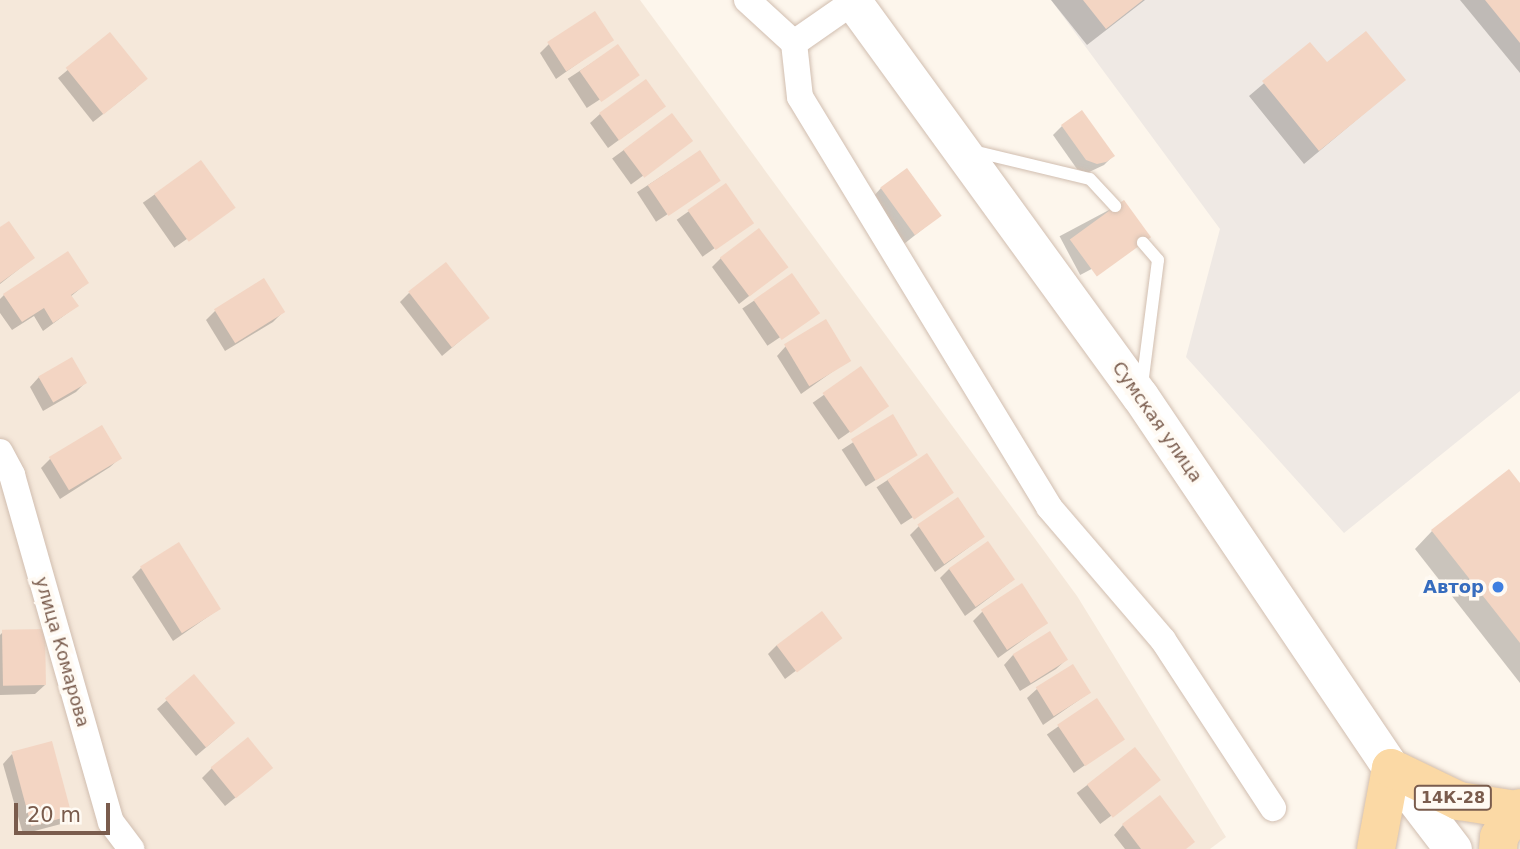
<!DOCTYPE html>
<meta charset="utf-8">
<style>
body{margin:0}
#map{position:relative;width:1520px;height:849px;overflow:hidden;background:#fdf6ec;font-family:"DejaVu Sans",sans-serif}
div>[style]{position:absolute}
.residential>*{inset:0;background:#f5e8da}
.industrial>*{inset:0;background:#efe9e4}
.shadow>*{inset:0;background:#0003;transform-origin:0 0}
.building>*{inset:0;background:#f3d5c3;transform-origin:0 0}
.roads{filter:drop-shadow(0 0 2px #d1beb0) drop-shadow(0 0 2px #d1beb0)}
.service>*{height:12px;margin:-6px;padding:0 6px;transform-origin:6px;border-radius:6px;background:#fff}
.minor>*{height:26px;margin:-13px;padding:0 13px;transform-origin:13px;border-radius:13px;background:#fff}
.secondary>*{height:37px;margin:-18.5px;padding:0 18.5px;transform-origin:18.5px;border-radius:18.5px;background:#fff}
.primary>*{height:38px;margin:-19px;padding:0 19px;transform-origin:19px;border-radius:19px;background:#fbd9a5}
.dots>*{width:19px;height:19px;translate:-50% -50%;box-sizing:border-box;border:4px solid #fffaf3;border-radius:50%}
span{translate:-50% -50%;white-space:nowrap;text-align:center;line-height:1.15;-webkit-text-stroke:7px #fffaf3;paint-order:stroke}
.shield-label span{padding:2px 5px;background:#fffaf3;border:2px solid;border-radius:5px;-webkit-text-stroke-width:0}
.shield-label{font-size:16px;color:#7a5c4d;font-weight:700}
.street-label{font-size:18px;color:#7a5c4d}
.shop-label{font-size:18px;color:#366cbe;font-weight:700}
.right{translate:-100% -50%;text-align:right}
.scale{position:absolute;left:14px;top:803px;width:96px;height:32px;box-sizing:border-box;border:4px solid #7a5c4d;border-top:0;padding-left:9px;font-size:21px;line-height:24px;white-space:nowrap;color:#7a5c4d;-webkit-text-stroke:5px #fffaf3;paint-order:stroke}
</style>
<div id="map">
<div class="residential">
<div style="clip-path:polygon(0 0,640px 0,1077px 596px,1226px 837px,1210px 849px,0 849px)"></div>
</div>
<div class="industrial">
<div style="clip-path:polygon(1051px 0,1520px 0,1520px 391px,1344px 533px,1186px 357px,1220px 229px)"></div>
</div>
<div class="shadow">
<div style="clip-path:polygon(1051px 0,1145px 0,1087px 45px)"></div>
<div style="clip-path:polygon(1460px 0,1520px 0,1520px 73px)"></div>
<div style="clip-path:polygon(110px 35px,136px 88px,93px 122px,58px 78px)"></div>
<div style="clip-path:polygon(612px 39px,556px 79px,540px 53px,549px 44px)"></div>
<div style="clip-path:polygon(1310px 44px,1327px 65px,1404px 80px,1304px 164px,1249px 96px)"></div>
<div style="left:618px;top:46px;width:35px;height:60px;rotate:57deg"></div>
<div style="clip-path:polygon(664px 107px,608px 148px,590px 123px,600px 114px)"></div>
<div style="left:672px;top:115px;width:32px;height:74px;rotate:54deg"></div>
<div style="clip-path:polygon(1062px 126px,1113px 156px,1104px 165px,1087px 173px,1077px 169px,1053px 135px)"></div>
<div style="left:699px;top:152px;width:35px;height:74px;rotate:57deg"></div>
<div style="left:201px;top:162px;width:55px;height:71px;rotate:55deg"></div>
<div style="left:725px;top:186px;width:45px;height:59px;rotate:55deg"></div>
<div style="clip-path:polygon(881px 188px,939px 216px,904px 244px,872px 198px)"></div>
<div style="left:1124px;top:202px;width:44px;height:73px;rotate:62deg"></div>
<div style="clip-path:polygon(0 229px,33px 258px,0 284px)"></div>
<div style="clip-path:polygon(721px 258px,786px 267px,739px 304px,712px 267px)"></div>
<div style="left:792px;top:275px;width:45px;height:60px;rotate:56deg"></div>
<div style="clip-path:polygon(87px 283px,70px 297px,77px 306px,43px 331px,34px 316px,12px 330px,0 313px,0 299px,4px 295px)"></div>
<div style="clip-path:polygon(409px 293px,487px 318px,442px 356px,400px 302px)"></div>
<div style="clip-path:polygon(215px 311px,283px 312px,273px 322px,225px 351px,206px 320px)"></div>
<div style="clip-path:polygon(786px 346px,849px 360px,801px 394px,777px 356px)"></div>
<div style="left:861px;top:369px;width:45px;height:59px;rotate:55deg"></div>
<div style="clip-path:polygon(39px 377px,85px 383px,76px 392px,43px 411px,30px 387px)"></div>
<div style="left:892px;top:417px;width:44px;height:60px;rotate:57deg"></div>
<div style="clip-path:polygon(101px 427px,120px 458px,110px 467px,60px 499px,41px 468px,50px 459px)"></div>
<div style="left:926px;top:455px;width:45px;height:59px;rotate:57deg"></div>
<div style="clip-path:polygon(1520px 486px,1520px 683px,1415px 549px,1432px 531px)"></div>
<div style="clip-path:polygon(919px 526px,983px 537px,935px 572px,910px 535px)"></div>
<div style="clip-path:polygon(141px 568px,219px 609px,173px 641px,132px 577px)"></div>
<div style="clip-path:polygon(949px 569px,1013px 580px,965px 616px,940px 578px)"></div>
<div style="clip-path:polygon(983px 611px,1046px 623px,998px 658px,973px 621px)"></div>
<div style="clip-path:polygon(3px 632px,45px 685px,35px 694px,0 695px,0 635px)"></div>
<div style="clip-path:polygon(839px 638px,785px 679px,768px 654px,777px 645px)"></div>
<div style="clip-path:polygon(1013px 655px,1066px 660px,1056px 669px,1020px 691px,1004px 665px)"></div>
<div style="clip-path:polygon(194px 676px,224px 732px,196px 756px,157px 709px)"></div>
<div style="clip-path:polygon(1037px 689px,1089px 693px,1043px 725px,1027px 698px)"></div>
<div style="left:1096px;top:700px;width:47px;height:60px;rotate:55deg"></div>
<div style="left:1135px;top:749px;width:39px;height:73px;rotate:53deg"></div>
<div style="clip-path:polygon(12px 754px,70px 814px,61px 824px,23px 834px,3px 764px)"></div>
<div style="clip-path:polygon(212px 768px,261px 777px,225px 806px,202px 778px)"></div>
<div style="clip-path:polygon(1123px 825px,1185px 849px,1125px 849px,1114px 835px)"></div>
</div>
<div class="building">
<div style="clip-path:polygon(1083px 0,1143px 0,1106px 29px)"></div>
<div style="clip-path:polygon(1485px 0,1520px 0,1520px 43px)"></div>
<div style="left:595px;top:11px;width:35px;height:57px;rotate:57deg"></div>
<div style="clip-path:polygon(1366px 31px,1406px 80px,1319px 151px,1262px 81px,1310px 42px,1327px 62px)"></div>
<div style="left:110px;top:32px;width:60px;height:57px;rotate:51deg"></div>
<div style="left:618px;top:44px;width:38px;height:47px;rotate:55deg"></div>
<div style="left:646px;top:79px;width:34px;height:58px;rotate:54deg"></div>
<div style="clip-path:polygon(1082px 110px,1115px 156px,1106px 162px,1097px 164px,1086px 160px,1061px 125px)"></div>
<div style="left:672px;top:113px;width:35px;height:61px;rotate:53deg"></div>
<div style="left:700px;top:150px;width:37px;height:63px;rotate:56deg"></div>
<div style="left:201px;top:160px;width:59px;height:58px;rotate:54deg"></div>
<div style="left:907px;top:168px;width:59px;height:33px;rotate:54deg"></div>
<div style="left:726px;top:183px;width:49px;height:47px;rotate:55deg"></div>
<div style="left:1124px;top:200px;width:46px;height:67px;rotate:54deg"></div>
<div style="clip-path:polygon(9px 221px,35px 258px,0 283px,0 227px)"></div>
<div style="left:759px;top:228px;width:49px;height:49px;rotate:53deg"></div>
<div style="clip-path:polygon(68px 251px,89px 283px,71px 295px,79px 306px,53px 323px,44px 308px,22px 322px,3px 294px)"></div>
<div style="left:446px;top:262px;width:71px;height:48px;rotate:52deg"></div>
<div style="left:792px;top:273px;width:49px;height:47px;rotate:55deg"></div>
<div style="left:264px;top:278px;width:40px;height:59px;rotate:58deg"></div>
<div style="left:826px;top:319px;width:49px;height:49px;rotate:59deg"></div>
<div style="left:72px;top:357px;width:30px;height:39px;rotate:60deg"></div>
<div style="left:861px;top:366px;width:49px;height:47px;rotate:55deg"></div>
<div style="left:893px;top:414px;width:48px;height:49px;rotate:59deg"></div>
<div style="left:102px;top:425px;width:39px;height:62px;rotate:59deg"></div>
<div style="left:927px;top:453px;width:48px;height:48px;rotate:56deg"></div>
<div style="clip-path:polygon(1509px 469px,1520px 483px,1520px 643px,1431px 530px)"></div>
<div style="left:958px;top:497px;width:48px;height:49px;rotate:56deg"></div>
<div style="left:988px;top:541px;width:47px;height:48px;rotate:55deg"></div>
<div style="left:179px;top:542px;width:79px;height:46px;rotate:58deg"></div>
<div style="left:1022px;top:583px;width:48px;height:49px;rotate:57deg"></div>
<div style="left:822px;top:611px;width:34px;height:57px;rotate:53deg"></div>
<div style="left:45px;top:629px;width:56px;height:43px;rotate:89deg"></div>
<div style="left:1050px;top:631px;width:34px;height:44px;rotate:58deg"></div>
<div style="left:1073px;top:664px;width:34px;height:44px;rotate:58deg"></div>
<div style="left:194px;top:674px;width:64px;height:38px;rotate:50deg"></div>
<div style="left:1097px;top:698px;width:50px;height:48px;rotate:56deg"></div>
<div style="left:248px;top:737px;width:40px;height:48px;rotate:51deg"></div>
<div style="left:52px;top:741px;width:77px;height:42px;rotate:75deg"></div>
<div style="left:1135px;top:747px;width:42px;height:61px;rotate:52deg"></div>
<div style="clip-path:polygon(1160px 795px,1195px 842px,1186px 849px,1141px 849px,1122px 824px)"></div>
</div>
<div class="roads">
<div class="service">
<div style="left:973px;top:151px;width:120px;rotate:13.5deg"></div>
<div style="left:1090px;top:179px;width:37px;rotate:47deg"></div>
<div style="left:1142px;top:385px;width:126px;rotate:-82.7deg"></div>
<div style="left:1158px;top:260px;width:23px;rotate:-131deg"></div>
</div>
<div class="minor">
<div style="left:747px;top:0;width:64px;rotate:42.5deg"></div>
<div style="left:794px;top:43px;width:54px;rotate:83.7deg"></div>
<div style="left:800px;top:97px;width:480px;rotate:58.7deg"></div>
<div style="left:1049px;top:507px;width:175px;rotate:49.4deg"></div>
<div style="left:1163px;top:640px;width:201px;rotate:56.8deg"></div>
<div style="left:794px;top:43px;width:72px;rotate:-34.8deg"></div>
<div style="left:0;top:452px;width:26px;rotate:62deg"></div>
<div style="left:12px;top:475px;width:361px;rotate:74.1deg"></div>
<div style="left:111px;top:822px;width:34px;rotate:53deg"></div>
</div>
<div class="secondary">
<div style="left:852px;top:0;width:490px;rotate:54deg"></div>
<div style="left:1140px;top:396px;width:449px;rotate:56deg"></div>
<div style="left:1391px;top:768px;width:102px;rotate:52.6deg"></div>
</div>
<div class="primary">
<div style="left:1376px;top:849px;width:82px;rotate:-79.5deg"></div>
<div style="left:1391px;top:768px;width:76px;rotate:25.9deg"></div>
<div style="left:1459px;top:801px;width:58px;rotate:9deg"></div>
<div style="left:1516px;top:810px;width:4px;rotate:-27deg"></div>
<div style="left:1498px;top:849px;width:12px;rotate:-85deg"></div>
<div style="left:1499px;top:837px;width:32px;rotate:-58deg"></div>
</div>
</div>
<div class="dots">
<div style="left:1498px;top:587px;background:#3f7fe0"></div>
</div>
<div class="shield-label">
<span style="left:1453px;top:798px">14К-28</span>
</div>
<div class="street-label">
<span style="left:1157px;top:422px;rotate:55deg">Сумская улица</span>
<span style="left:62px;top:652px;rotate:74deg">улица Комарова</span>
</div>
<div class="shop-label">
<span class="right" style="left:1484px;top:587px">Автор</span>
</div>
<div class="scale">20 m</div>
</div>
